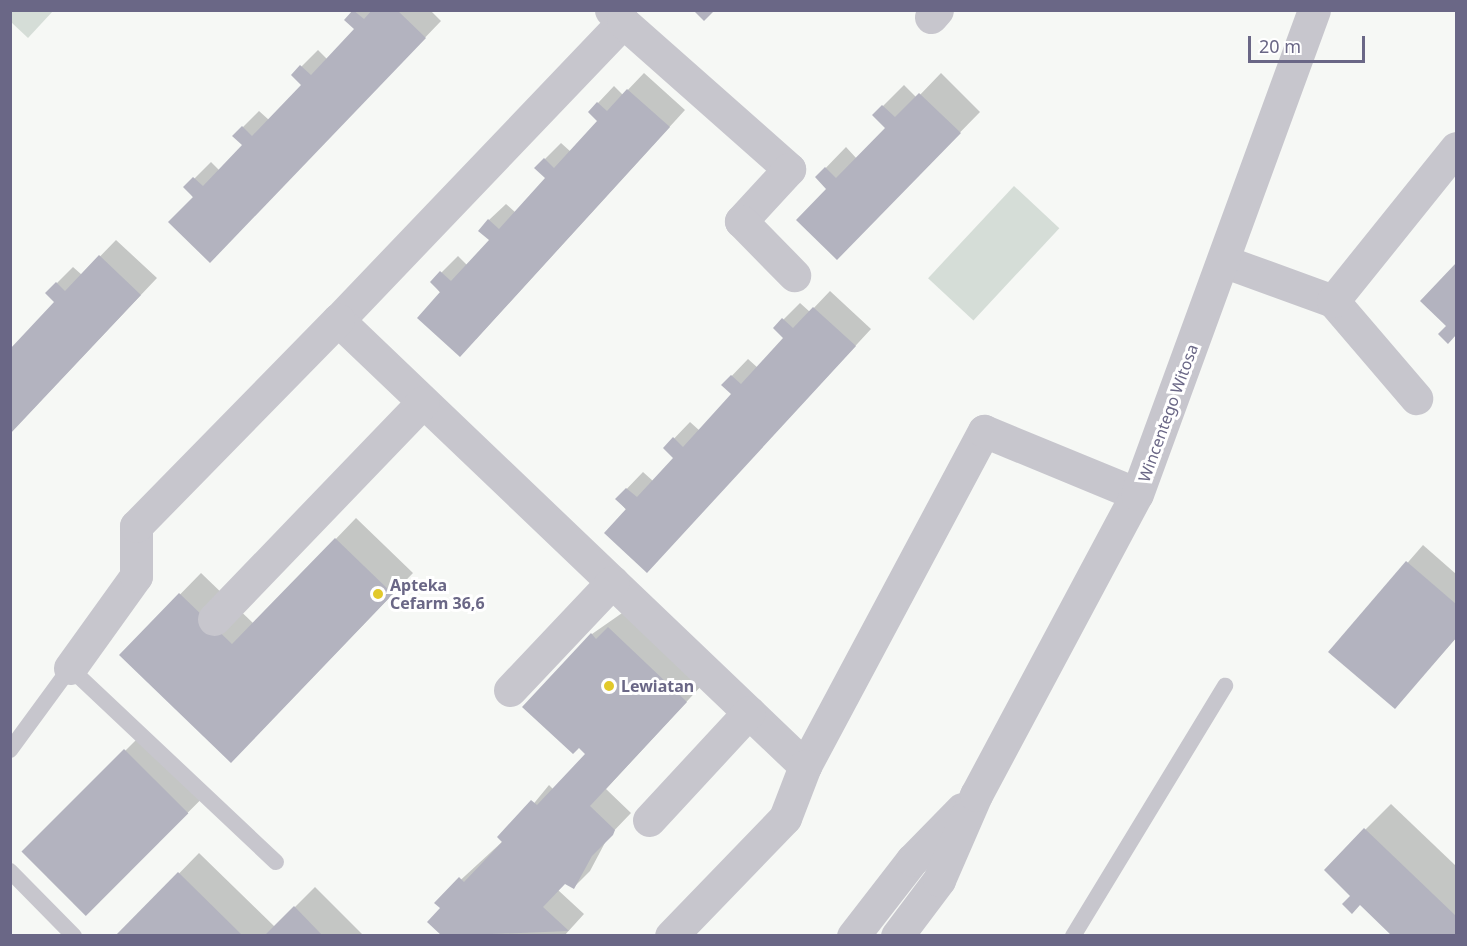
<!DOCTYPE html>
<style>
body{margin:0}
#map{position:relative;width:1467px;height:946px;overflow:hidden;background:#f6f8f5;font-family:"Noto Sans",sans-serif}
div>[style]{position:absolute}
.green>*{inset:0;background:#d5ddd7;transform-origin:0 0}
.shadow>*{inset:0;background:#0003;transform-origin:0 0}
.building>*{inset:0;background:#b3b3bf;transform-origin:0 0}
.service>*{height:16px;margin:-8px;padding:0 8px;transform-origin:8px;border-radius:8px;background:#c7c6cd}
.minor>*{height:33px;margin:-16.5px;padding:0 16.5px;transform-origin:16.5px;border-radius:16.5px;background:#c7c6cd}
.tertiary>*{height:33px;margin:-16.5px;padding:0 16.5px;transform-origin:16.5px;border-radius:16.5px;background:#c7c6cd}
.dots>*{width:16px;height:16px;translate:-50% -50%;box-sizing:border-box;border:3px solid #fff;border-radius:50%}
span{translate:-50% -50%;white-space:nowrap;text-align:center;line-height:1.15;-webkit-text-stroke:6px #fff;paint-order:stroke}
.street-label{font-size:16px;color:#6a6786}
.poi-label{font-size:16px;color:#6a6786;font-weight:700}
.left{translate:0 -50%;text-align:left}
.frame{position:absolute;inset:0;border:12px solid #6a6786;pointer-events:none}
.scale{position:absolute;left:1248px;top:36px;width:117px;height:27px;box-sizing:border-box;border:3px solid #6a6786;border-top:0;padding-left:8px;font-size:18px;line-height:21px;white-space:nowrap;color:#6a6786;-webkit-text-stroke:4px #fff;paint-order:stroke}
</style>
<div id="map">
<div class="green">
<div style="clip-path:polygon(10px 11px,11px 10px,53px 11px,28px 38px,11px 22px)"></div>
<div style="left:1014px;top:186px;width:62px;height:126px;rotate:43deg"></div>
</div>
<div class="shadow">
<div style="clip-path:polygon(355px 10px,430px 10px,441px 21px,226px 245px,186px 187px,211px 162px,220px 171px,244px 145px,234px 136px,259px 111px,269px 120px,303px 85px,293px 75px,318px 50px,327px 59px,356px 29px,346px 20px)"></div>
<div style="clip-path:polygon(644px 73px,685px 110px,476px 339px,432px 282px,458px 256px,467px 265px,491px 240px,480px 231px,489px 220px,506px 204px,516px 213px,547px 178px,536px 168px,561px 143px,571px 152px,599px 121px,590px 112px,598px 103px,614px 86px,623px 95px)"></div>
<div style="clip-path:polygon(941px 73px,980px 112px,837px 258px,828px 189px,817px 177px,846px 147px,857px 159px,887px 128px,874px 115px,904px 85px,917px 98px)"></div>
<div style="clip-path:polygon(116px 240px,157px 278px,10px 433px,57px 302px,47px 293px,73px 267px,82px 275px)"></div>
<div style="clip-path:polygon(1456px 266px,1456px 334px,1448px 342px,1448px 326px,1422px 301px)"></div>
<div style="clip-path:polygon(830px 291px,871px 329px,663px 554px,617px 499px,643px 472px,653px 481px,675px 458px,665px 448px,690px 422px,700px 431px,733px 394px,723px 385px,748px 359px,758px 368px,785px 338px,775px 328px,800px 303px,810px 312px)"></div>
<div style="clip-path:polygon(356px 518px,413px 573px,251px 741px,121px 655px,201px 573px,254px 624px)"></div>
<div style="clip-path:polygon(1423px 545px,1456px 574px,1456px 638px,1395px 707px,1330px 652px)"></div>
<div style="clip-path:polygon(625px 611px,702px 685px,606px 789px,631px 813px,608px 837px,590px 871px,574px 887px,565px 883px,558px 890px,584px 914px,564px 936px,444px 936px,442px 908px,453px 887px,503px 841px,549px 785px,554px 790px,587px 754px,592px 634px)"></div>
<div style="left:142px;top:734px;width:88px;height:166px;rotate:45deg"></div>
<div style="clip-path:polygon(1391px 804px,1456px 866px,1456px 936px,1394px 936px,1352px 896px,1365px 830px)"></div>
<div style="clip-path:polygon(199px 853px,275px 927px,315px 887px,364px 936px,118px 936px)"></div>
</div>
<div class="building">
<div style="clip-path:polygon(353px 10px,364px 19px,372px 10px,397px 10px,426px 38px,210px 263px,168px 222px,193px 197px,183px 187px,193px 177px,203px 186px,242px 145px,232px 136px,242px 126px,252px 136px,301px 85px,291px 75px,300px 65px,311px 75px,354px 29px,344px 20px)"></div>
<div style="clip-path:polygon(693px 10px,715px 10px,704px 21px)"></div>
<div style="clip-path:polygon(627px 89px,670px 127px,460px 357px,417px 318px,440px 292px,430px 282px,440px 271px,451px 281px,489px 240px,478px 231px,488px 219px,499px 229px,545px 178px,534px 168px,544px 158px,554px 168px,597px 121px,588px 112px,597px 102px,607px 111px)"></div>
<div style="clip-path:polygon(919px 93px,961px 133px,837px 260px,796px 220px,826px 189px,815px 177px,825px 167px,836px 178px,885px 128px,872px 115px,882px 105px,895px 117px)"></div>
<div style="clip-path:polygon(99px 255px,141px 295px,10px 434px,10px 349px,54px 302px,45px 293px,56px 282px,65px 291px)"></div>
<div style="clip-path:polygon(1456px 263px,1456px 335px,1448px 344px,1438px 334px,1446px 326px,1420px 301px)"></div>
<div style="clip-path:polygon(813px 307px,856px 346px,647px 573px,604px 533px,626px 509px,615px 499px,626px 488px,637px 497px,673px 458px,663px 448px,673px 437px,683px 447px,731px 394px,721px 385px,731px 375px,741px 384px,783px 338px,773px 328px,782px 318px,793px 328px)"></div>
<div style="clip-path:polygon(335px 538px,393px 594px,231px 763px,119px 655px,179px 593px,232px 644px)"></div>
<div style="clip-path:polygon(1406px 561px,1456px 604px,1456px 638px,1395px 709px,1328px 652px)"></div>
<div style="clip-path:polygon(608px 627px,687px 702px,590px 806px,615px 830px,613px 835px,592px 856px,574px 889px,565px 884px,543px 907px,569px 931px,442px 936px,427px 922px,440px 908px,434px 903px,459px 877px,464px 882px,502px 842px,497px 837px,531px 800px,537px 805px,585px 754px,579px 748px,573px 754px,522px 707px,591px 633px,596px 639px)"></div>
<div style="left:124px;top:749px;width:91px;height:145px;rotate:45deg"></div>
<div style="clip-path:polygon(1364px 828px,1456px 916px,1456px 936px,1392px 936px,1360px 905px,1352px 914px,1342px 904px,1350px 896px,1324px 870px)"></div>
<div style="clip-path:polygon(178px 872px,240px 933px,243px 936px,115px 936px)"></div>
<div style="clip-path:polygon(294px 906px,323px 936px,264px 936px)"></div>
</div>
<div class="service">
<div style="left:10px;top:750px;width:102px;rotate:-53.8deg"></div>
<div style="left:70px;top:668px;width:283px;rotate:43.3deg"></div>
<div style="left:10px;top:871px;width:91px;rotate:45.4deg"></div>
<div style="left:1073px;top:936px;width:293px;rotate:-58.7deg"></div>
</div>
<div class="minor">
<div style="left:611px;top:10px;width:17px;rotate:45deg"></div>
<div style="left:623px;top:22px;width:412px;rotate:133.7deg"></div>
<div style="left:338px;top:320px;width:646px;rotate:43.68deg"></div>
<div style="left:805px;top:766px;width:380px;rotate:-61.9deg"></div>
<div style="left:984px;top:431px;width:165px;rotate:22.4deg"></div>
<div style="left:931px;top:17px;width:9px;rotate:-49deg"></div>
<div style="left:623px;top:22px;width:222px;rotate:41.5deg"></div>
<div style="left:789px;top:169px;width:71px;rotate:132.7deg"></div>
<div style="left:741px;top:221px;width:76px;rotate:45.5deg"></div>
<div style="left:1223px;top:261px;width:117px;rotate:20deg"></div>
<div style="left:1333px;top:301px;width:128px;rotate:49.4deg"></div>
<div style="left:1333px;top:301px;width:196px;rotate:-51.2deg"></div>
<div style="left:214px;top:619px;width:301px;rotate:-46.1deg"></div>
<div style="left:70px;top:668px;width:113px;rotate:-54.3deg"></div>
<div style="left:136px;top:576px;width:50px;rotate:-90deg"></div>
<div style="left:136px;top:526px;width:289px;rotate:-45.6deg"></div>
<div style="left:510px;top:690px;width:149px;rotate:-46.6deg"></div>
<div style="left:649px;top:820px;width:147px;rotate:-47.2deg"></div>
<div style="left:671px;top:936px;width:164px;rotate:-46deg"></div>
<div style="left:785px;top:818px;width:56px;rotate:-69deg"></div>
</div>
<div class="tertiary">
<div style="left:853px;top:936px;width:96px;rotate:-52.2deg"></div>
<div style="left:912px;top:860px;width:71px;rotate:-45.6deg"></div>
<div style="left:897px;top:936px;width:70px;rotate:-53.1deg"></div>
<div style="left:939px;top:880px;width:93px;rotate:-66.5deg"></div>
<div style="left:976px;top:795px;width:341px;rotate:-61.9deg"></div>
<div style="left:1137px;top:494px;width:515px;rotate:-69.91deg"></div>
</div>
<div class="dots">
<div style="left:378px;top:594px;background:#e2c92b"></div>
<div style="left:609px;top:686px;background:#e2c92b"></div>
</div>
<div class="street-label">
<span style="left:1168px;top:413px;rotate:-70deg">Wincentego Witosa</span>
</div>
<div class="poi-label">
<span class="left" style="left:390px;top:594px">Apteka<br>Cefarm 36,6</span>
<span class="left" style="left:621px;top:686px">Lewiatan</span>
</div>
<div class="frame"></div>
<div class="scale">20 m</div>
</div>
